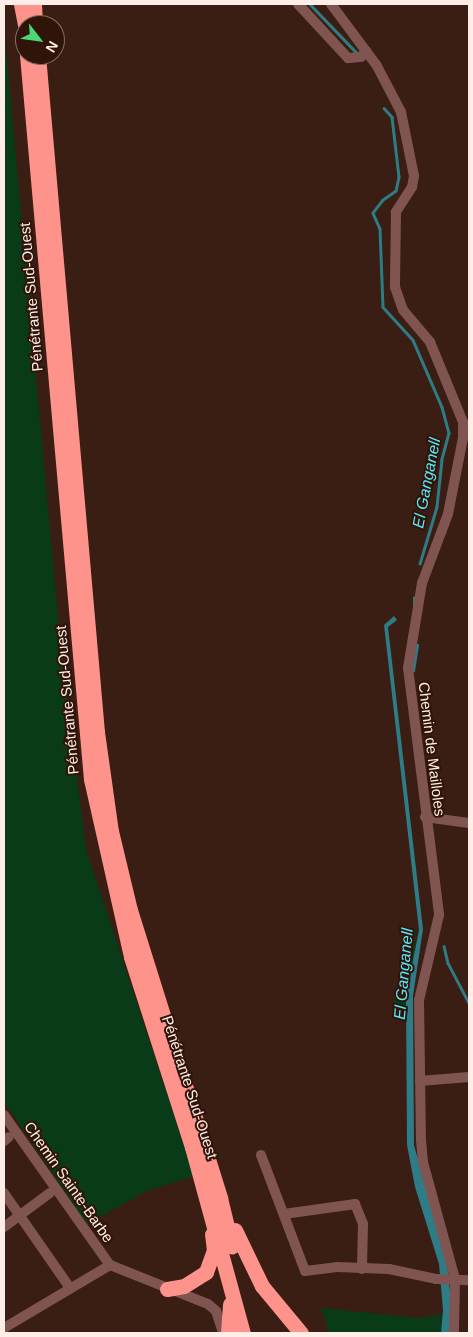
<!DOCTYPE html>
<meta charset="utf-8">
<style>
body{margin:0}
#map{position:relative;width:473px;height:1337px;overflow:hidden;background:#3a1d13;font-family:Helvetica,sans-serif}
div>[style]{position:absolute}
.green>*{inset:0;background:#093b19}
.water>*{inset:0;background:#2d7c86}
.stream>*{height:2.5px;margin:-1.25px;padding:0 1.25px;transform-origin:1.25px;border-radius:1.25px;background:#2d7c86}
.minor>*{height:10px;margin:-5px;padding:0 5px;transform-origin:5px;border-radius:5px;background:#805551}
.highway>*{height:15px;margin:-7.5px;padding:0 7.5px;transform-origin:7.5px;border-radius:7.5px;background:#fd938b}
span{translate:-50% -50%;white-space:nowrap;text-align:center;line-height:1.15;-webkit-text-stroke:4px #301409;paint-order:stroke}
.street-label{font-size:15px;color:#ffeee8}
.water-label{font-size:16px;color:#55ebfd;font-style:italic}
.frame{position:absolute;inset:0;border:5px solid #ffeee8;pointer-events:none}
.north{position:absolute;left:15px;top:15px;width:50px;height:50px;box-sizing:border-box;background:#301409;border:1px solid #836b62;border-radius:50%;rotate:120deg;font-size:14px;font-weight:700;line-height:20px;text-align:center;color:#ffeee8}
.north::after{content:'';display:block;margin:auto;width:18px;height:22px;background:#4dd676;clip-path:polygon(50% 0,100% 100%,50% 72%,0 100%)}
</style>
<div id="map">
<div class="green">
<div style="clip-path:polygon(4px 26px,61px 649px,86px 849px,194px 1176px,147px 1191px,87px 1224px,4px 1102px)"></div>
<div style="clip-path:polygon(416px 929px,413px 965px,406px 1008px,393px 1002px,395px 997px,403px 995px,402px 985px,407px 984px,402px 930px)"></div>
<div style="clip-path:polygon(321px 1308px,419px 1318px,442px 1314px,441px 1330px,441px 1333px,329px 1333px)"></div>
</div>
<div class="water">
<div style="clip-path:polygon(394px 616px,397px 620px,388px 627px,423px 929px,413px 996px,414px 1145px,447px 1263px,452px 1310px,449px 1333px,441px 1333px,443px 1310px,439px 1264px,415px 1187px,407px 1145px,406px 995px,419px 930px,384px 625px)"></div>
</div>
<div class="stream">
<div style="left:310px;top:4px;width:68px;rotate:46.2deg"></div>
<div style="left:384px;top:108px;width:12px;rotate:48deg"></div>
<div style="left:392px;top:117px;width:60px;rotate:83.3deg"></div>
<div style="left:399px;top:177px;width:14px;rotate:102deg"></div>
<div style="left:396px;top:191px;width:16px;rotate:145deg"></div>
<div style="left:383px;top:200px;width:16px;rotate:128deg"></div>
<div style="left:373px;top:213px;width:17px;rotate:66deg"></div>
<div style="left:380px;top:229px;width:78px;rotate:87.8deg"></div>
<div style="left:383px;top:307px;width:45px;rotate:47.7deg"></div>
<div style="left:413px;top:340px;width:73px;rotate:66.6deg"></div>
<div style="left:442px;top:407px;width:27px;rotate:75deg"></div>
<div style="left:449px;top:433px;width:28px;rotate:105deg"></div>
<div style="left:442px;top:460px;width:47px;rotate:96.1deg"></div>
<div style="left:437px;top:507px;width:59px;rotate:106.6deg"></div>
<div style="left:414px;top:605px;width:7px;rotate:-90deg"></div>
<div style="left:413px;top:671px;width:26px;rotate:-81deg"></div>
<div style="left:444px;top:946px;width:17px;rotate:77deg"></div>
<div style="left:448px;top:963px;width:45px;rotate:62.3deg"></div>
</div>
<div class="minor">
<div style="left:298px;top:4px;width:74px;rotate:47.2deg"></div>
<div style="left:348px;top:58px;width:13px;rotate:-4deg"></div>
<div style="left:361px;top:57px;width:8px;rotate:-50deg"></div>
<div style="left:331px;top:4px;width:77px;rotate:53.4deg"></div>
<div style="left:377px;top:66px;width:52px;rotate:62.4deg"></div>
<div style="left:401px;top:112px;width:65px;rotate:78.5deg"></div>
<div style="left:414px;top:176px;width:11px;rotate:100deg"></div>
<div style="left:412px;top:187px;width:30px;rotate:123deg"></div>
<div style="left:396px;top:212px;width:75px;rotate:90.8deg"></div>
<div style="left:395px;top:287px;width:24px;rotate:71deg"></div>
<div style="left:403px;top:310px;width:42px;rotate:49.8deg"></div>
<div style="left:430px;top:342px;width:87px;rotate:67.6deg"></div>
<div style="left:463px;top:422px;width:16px;rotate:90deg"></div>
<div style="left:463px;top:438px;width:77px;rotate:101.2deg"></div>
<div style="left:448px;top:514px;width:74px;rotate:110.6deg"></div>
<div style="left:422px;top:583px;width:86px;rotate:99.4deg"></div>
<div style="left:408px;top:668px;width:249px;rotate:82.8deg"></div>
<div style="left:439px;top:915px;width:87px;rotate:103.2deg"></div>
<div style="left:419px;top:1000px;width:140px;rotate:89.2deg"></div>
<div style="left:421px;top:1140px;width:22px;rotate:85deg"></div>
<div style="left:423px;top:1162px;width:121px;rotate:74.7deg"></div>
<div style="left:455px;top:1279px;width:54px;rotate:91.1deg"></div>
<div style="left:425px;top:817px;width:44px;rotate:7.8deg"></div>
<div style="left:420px;top:1081px;width:49px;rotate:-4.7deg"></div>
<div style="left:4px;top:1115px;width:184px;rotate:54.8deg"></div>
<div style="left:4px;top:1141px;width:6px;rotate:-39deg"></div>
<div style="left:261px;top:1155px;width:124px;rotate:69.2deg"></div>
<div style="left:305px;top:1271px;width:32px;rotate:-7deg"></div>
<div style="left:337px;top:1267px;width:52px;rotate:2.2deg"></div>
<div style="left:389px;top:1269px;width:48px;rotate:12deg"></div>
<div style="left:436px;top:1279px;width:33px;rotate:2deg"></div>
<div style="left:4px;top:1193px;width:116px;rotate:55.2deg"></div>
<div style="left:284px;top:1214px;width:72px;rotate:-8deg"></div>
<div style="left:355px;top:1204px;width:22px;rotate:68deg"></div>
<div style="left:363px;top:1224px;width:45px;rotate:91.3deg"></div>
<div style="left:4px;top:1227px;width:57px;rotate:-36.5deg"></div>
<div style="left:110px;top:1265px;width:105px;rotate:21.7deg"></div>
<div style="left:208px;top:1304px;width:11px;rotate:41deg"></div>
<div style="left:216px;top:1311px;width:23px;rotate:72deg"></div>
<div style="left:4px;top:1328px;width:123px;rotate:-30.7deg"></div>
</div>
<div class="highway">
<div style="left:21px;top:4px;width:21px;rotate:79deg"></div>
<div style="left:34px;top:4px;width:21px;rotate:87deg"></div>
<div style="left:27px;top:55px;width:727px;rotate:84.95deg"></div>
<div style="left:91px;top:779px;width:182px;rotate:77.3deg"></div>
<div style="left:131px;top:957px;width:200px;rotate:72.2deg"></div>
<div style="left:192px;top:1147px;width:193px;rotate:74.7deg"></div>
<div style="left:38px;top:55px;width:680px;rotate:85.02deg"></div>
<div style="left:97px;top:732px;width:100px;rotate:82deg"></div>
<div style="left:111px;top:831px;width:81px;rotate:76.5deg"></div>
<div style="left:130px;top:910px;width:302px;rotate:72.6deg"></div>
<div style="left:220px;top:1198px;width:50px;rotate:76.2deg"></div>
<div style="left:235px;top:1230px;width:62px;rotate:64.3deg"></div>
<div style="left:262px;top:1286px;width:61px;rotate:50.3deg"></div>
<div style="left:167px;top:1289px;width:17px;rotate:-10deg"></div>
<div style="left:184px;top:1286px;width:26px;rotate:-32deg"></div>
<div style="left:206px;top:1272px;width:23px;rotate:-70deg"></div>
<div style="left:214px;top:1250px;width:16px;rotate:-97deg"></div>
<div style="left:228px;top:1333px;width:29px;rotate:-86deg"></div>
</div>
<div class="street-label">
<span style="left:31px;top:297px;rotate:-95deg">Pénétrante Sud-Ouest</span>
<span style="left:67px;top:700px;rotate:-95deg">Pénétrante Sud-Ouest</span>
<span style="left:432px;top:749px;rotate:83deg">Chemin de Mailloles</span>
<span style="left:190px;top:1087px;rotate:72deg">Pénétrante Sud-Ouest</span>
<span style="left:69px;top:1182px;rotate:55deg">Chemin Sainte-Barbe</span>
</div>
<div class="water-label">
<span style="left:427px;top:483px;rotate:-79deg">El Ganganell</span>
<span style="left:404px;top:974px;rotate:-85deg">El Ganganell</span>
</div>
<div class="frame"></div>
<div class="north">N</div>
</div>
